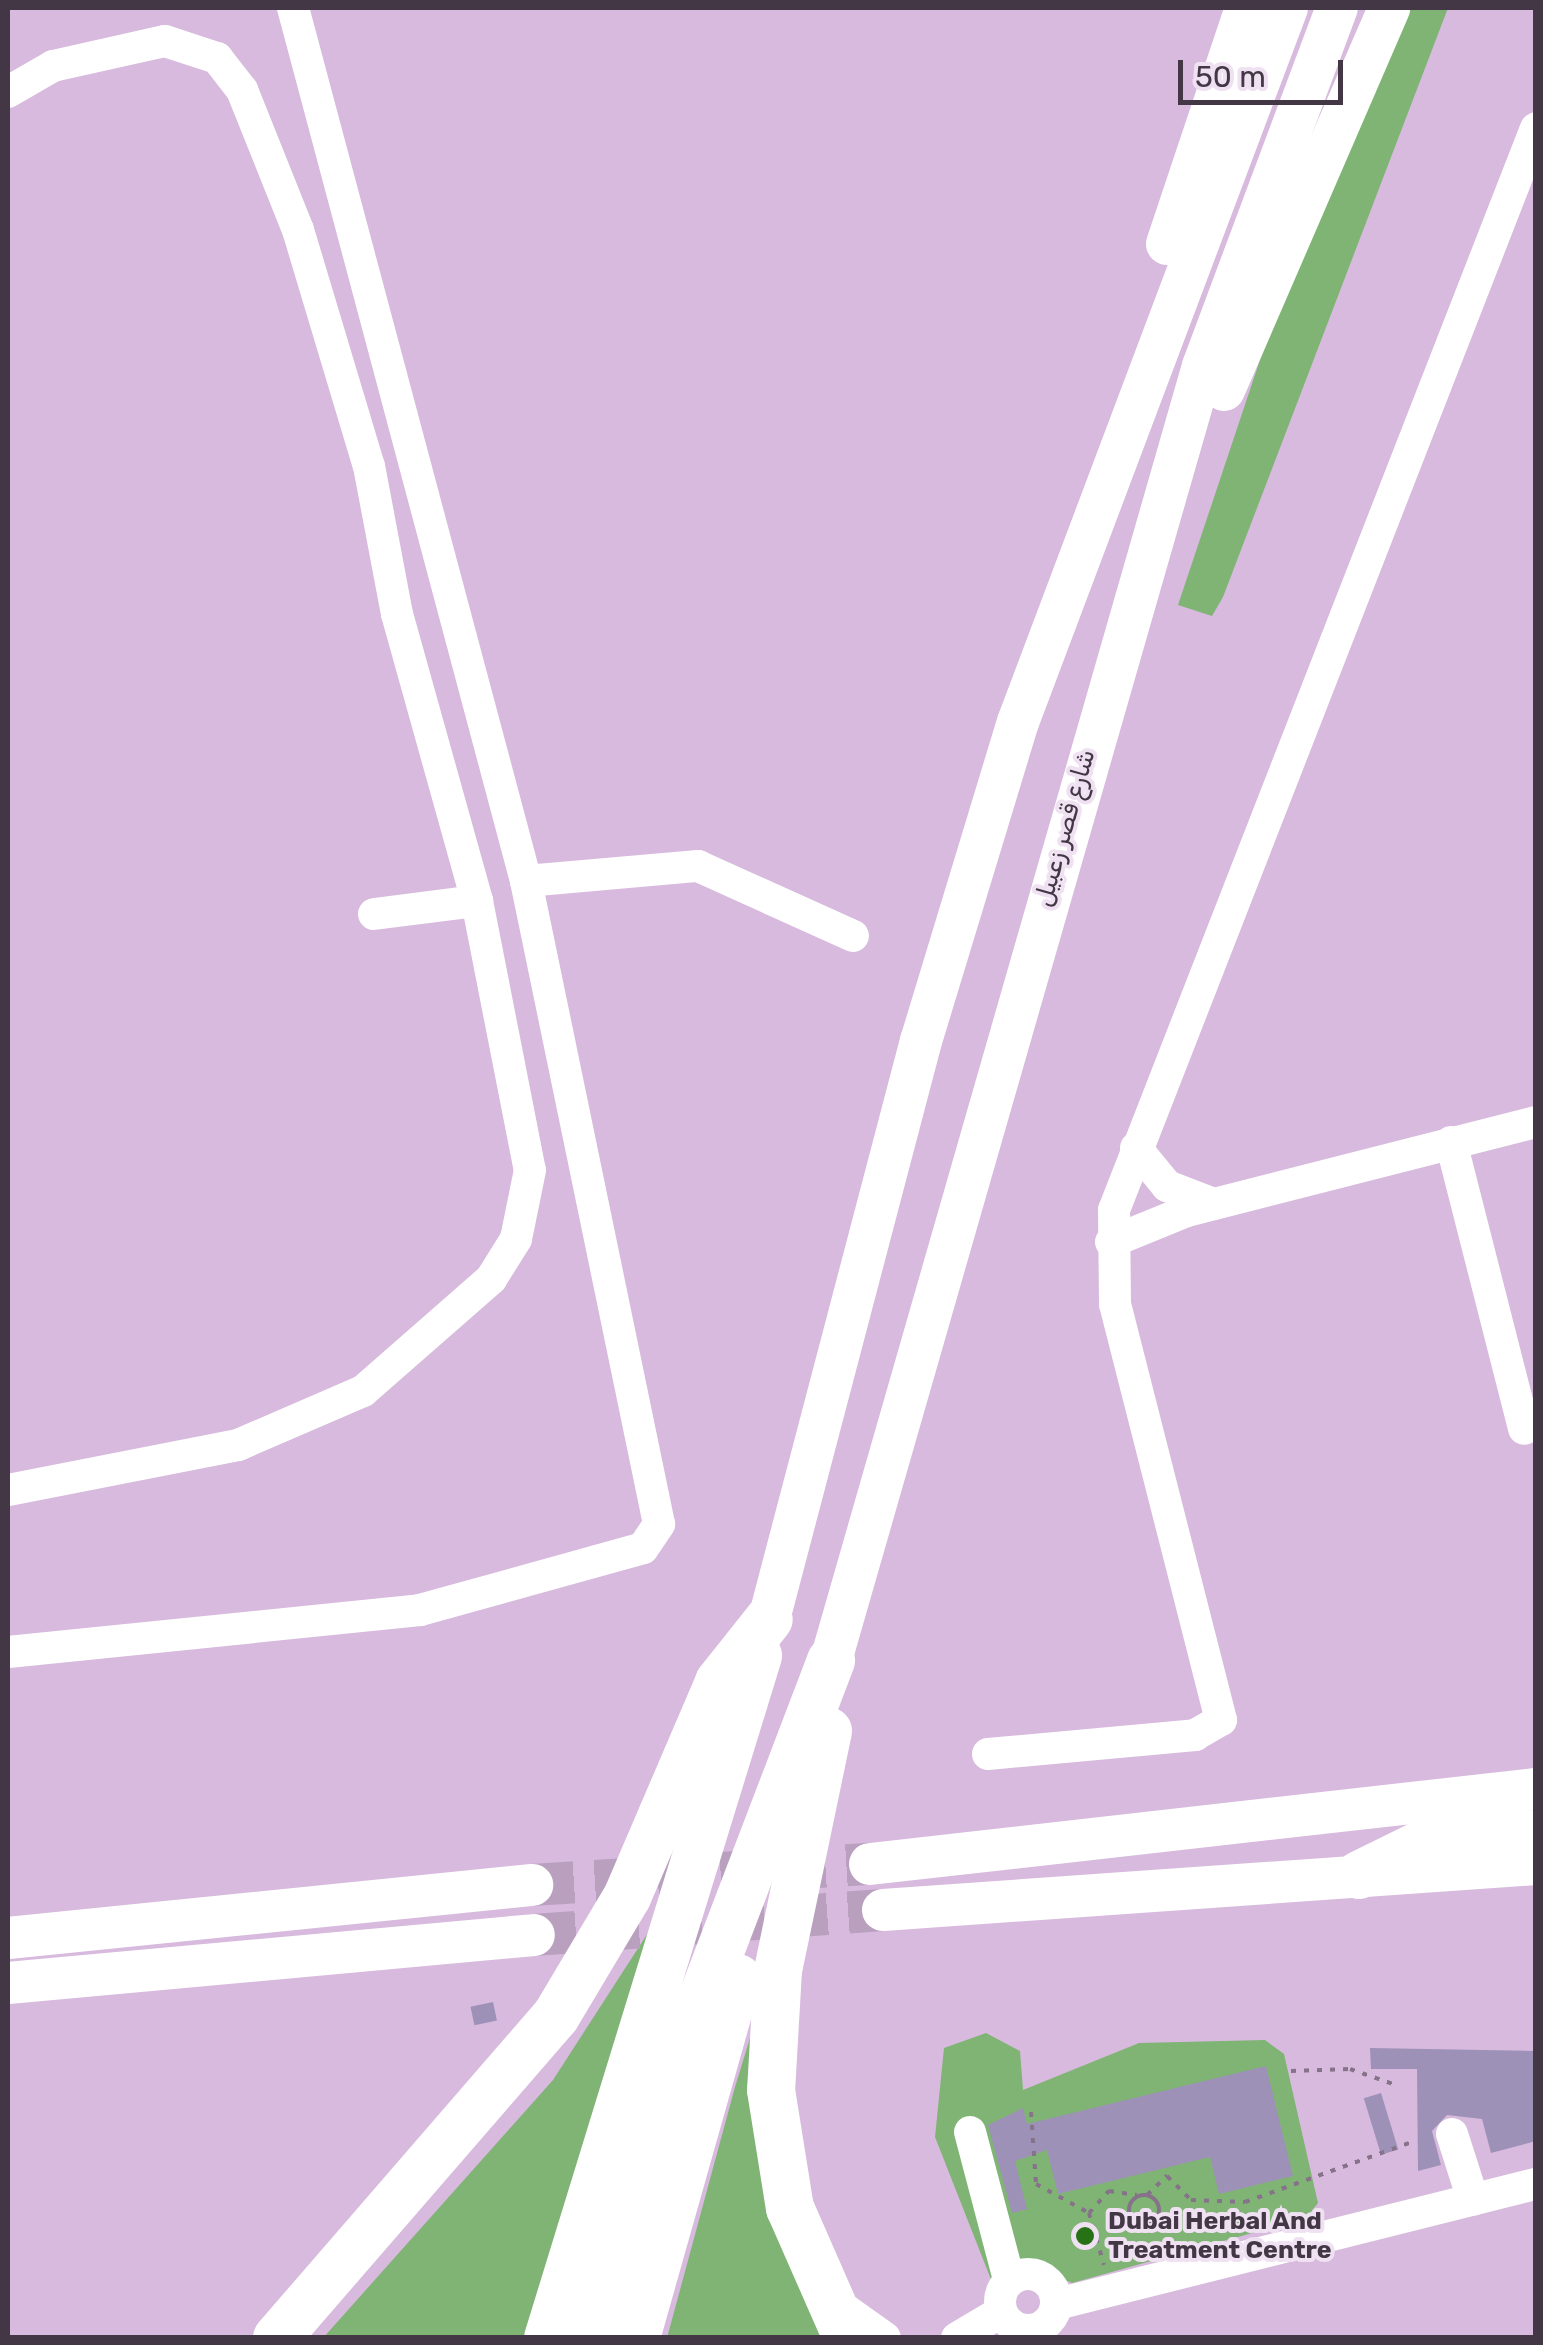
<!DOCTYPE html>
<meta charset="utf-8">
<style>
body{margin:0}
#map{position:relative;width:1543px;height:2345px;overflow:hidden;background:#d7badd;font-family:Rubik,"Noto Naskh Arabic",sans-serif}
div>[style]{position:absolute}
.green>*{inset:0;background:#7fb475}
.building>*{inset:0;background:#9e91b7;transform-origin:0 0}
.major-tunnel>*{height:42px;margin-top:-21px;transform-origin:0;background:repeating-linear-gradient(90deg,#b9a0bf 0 42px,transparent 0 63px)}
.path>*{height:4px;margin-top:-2px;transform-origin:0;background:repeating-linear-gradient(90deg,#86738a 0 5px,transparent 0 13px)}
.path>.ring{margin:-2px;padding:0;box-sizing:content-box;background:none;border:4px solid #86738a;border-radius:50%}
.minor>*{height:32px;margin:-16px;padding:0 16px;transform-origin:16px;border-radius:16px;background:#fff}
.minor>.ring{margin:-16px;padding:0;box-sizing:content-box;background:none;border:32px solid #fff;border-radius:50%}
.major>*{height:42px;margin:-21px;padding:0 21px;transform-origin:21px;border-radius:21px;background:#fff}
.highway>*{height:48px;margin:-24px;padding:0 24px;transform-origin:24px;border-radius:24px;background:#fff}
.dots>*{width:28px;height:28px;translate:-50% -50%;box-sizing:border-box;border:5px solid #efe0f2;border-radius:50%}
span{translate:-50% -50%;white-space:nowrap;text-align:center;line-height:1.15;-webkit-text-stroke:8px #efe0f2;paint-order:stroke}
.street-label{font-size:25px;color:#433745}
.poi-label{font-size:25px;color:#433745;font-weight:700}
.left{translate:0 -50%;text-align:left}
.frame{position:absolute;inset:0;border:10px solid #433745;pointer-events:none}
.scale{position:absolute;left:1178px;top:60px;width:165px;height:45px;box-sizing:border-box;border:5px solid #433745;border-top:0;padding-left:12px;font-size:30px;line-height:35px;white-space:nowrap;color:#433745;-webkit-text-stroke:8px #efe0f2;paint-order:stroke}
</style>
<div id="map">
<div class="green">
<div style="clip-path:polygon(1406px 8px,1448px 8px,1223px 597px,1212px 616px,1178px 605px,1269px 333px)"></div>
<div style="clip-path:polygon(655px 1922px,531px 2337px,323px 2338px,553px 2080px)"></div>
<div style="clip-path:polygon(759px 2009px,828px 2337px,667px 2338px,735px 2087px)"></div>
<div style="clip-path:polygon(986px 2033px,1020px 2051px,1023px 2090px,1139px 2043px,1265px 2040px,1284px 2054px,1318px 2203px,1306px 2218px,1072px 2283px,1040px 2269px,992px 2282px,935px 2137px,944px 2048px)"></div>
</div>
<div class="building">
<div style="left:493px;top:2002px;width:19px;height:23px;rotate:78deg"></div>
<div style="clip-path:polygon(1370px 2048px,1536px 2051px,1536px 2141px,1491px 2153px,1482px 2119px,1447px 2115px,1432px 2131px,1441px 2165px,1418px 2171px,1417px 2069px,1371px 2069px)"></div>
<div style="clip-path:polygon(1266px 2066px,1293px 2176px,1219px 2194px,1210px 2157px,1058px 2194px,1047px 2150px,1015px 2161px,1027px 2209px,1012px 2213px,988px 2125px,1023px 2108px,1027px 2124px)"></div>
<div style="left:1381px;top:2093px;width:59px;height:18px;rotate:73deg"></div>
</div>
<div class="major-tunnel">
<div style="left:532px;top:1885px;width:339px;rotate:-3.6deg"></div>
<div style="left:534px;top:1935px;width:350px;rotate:-4.1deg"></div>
</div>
<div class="path">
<div style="left:1291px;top:2071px;width:59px;rotate:-1.9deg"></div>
<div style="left:1350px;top:2069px;width:49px;rotate:19.2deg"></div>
<div style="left:1031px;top:2112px;width:72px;rotate:86deg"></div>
<div style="left:1036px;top:2184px;width:60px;rotate:28.7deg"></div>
<div style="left:1089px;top:2213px;width:54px;rotate:73.9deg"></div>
<div style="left:1147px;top:2195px;width:28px;rotate:-44deg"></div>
<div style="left:1167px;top:2176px;width:34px;rotate:45deg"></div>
<div style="left:1191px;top:2200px;width:54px;rotate:2.1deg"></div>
<div style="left:1245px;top:2202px;width:177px;rotate:-19.8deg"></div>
<div class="ring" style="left:1129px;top:2195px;width:26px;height:26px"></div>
<div style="left:1089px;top:2213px;width:30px;rotate:-48deg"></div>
<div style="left:1109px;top:2191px;width:28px;rotate:8deg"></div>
</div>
<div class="minor">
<div style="left:8px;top:92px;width:52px;rotate:-30deg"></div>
<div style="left:53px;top:66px;width:115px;rotate:-12.6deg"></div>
<div style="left:165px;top:41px;width:55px;rotate:18.1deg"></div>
<div style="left:217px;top:58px;width:41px;rotate:52deg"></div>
<div style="left:242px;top:90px;width:151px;rotate:68.2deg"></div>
<div style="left:298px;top:230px;width:246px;rotate:73.3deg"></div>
<div style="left:369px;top:466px;width:151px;rotate:79.3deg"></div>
<div style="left:397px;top:614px;width:298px;rotate:74.4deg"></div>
<div style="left:477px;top:901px;width:274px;rotate:78.9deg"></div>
<div style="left:530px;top:1170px;width:70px;rotate:101.5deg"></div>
<div style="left:516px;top:1239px;width:47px;rotate:122deg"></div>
<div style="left:491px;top:1279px;width:170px;rotate:138.8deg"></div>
<div style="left:363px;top:1391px;width:136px;rotate:156.6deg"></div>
<div style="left:238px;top:1445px;width:234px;rotate:168.9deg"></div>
<div style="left:526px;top:881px;width:173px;rotate:-5deg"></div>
<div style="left:698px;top:866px;width:170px;rotate:24.3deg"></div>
<div style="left:374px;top:914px;width:104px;rotate:-7.2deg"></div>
<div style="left:1451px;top:1142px;width:296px;rotate:75.7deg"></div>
<div style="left:1136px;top:1148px;width:49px;rotate:50.8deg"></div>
<div style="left:1167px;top:1186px;width:50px;rotate:21deg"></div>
<div style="left:1111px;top:1242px;width:82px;rotate:-22.2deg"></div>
<div style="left:1187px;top:1211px;width:360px;rotate:-14.3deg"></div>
<div style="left:8px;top:1652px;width:414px;rotate:-5.8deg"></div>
<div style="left:420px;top:1610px;width:231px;rotate:-15.5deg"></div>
<div style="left:643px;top:1548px;width:29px;rotate:-56deg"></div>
<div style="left:659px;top:1524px;width:657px;rotate:-101.69deg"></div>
<div style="left:526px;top:881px;width:904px;rotate:-104.94deg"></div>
<div style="left:988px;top:1754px;width:208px;rotate:-5.2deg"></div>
<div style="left:1195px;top:1735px;width:30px;rotate:-30deg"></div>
<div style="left:1221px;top:1720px;width:429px;rotate:-104.3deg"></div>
<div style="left:1115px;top:1304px;width:94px;rotate:-90.6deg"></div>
<div style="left:1114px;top:1210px;width:1161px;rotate:-68.69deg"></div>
<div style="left:970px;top:2132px;width:153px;rotate:75.2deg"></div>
<div style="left:1452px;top:2134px;width:69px;rotate:72.3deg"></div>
<div class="ring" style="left:1000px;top:2274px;width:24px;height:24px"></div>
<div style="left:836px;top:2303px;width:60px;rotate:35.5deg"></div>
<div style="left:1057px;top:2304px;width:494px;rotate:-14.1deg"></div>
<div style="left:957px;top:2338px;width:51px;rotate:-30.6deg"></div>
</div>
<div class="major">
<div style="left:1167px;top:244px;width:249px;rotate:-71.5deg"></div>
<div style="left:1224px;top:390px;width:416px;rotate:-66.6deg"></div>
<div style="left:769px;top:1619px;width:598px;rotate:-75.27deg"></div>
<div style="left:921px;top:1041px;width:333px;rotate:-73.1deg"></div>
<div style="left:1018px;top:722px;width:763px;rotate:-69.36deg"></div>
<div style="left:831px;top:1660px;width:1346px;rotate:-73.96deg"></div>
<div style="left:1203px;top:366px;width:382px;rotate:-69.5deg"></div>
<div style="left:870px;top:1864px;width:670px;rotate:-6.43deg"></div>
<div style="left:883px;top:1910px;width:655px;rotate:-4.03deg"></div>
<div style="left:8px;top:1938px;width:527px;rotate:-5.78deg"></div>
<div style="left:8px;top:1983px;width:528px;rotate:-5.21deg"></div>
</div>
<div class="highway">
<div style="left:828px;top:1731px;width:244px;rotate:101.8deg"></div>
<div style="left:778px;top:1970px;width:120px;rotate:93.3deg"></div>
<div style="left:771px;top:2090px;width:120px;rotate:80.9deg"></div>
<div style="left:790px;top:2208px;width:142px;rotate:66.3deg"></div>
<div style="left:1359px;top:1875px;width:68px;rotate:-26.2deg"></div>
<div style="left:1420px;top:1845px;width:117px;rotate:-5.4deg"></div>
<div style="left:277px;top:2338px;width:426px;rotate:-49.1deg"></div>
<div style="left:556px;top:2016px;width:139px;rotate:-59.2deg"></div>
<div style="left:627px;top:1897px;width:234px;rotate:-66.8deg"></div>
<div style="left:719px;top:1682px;width:80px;rotate:-51.6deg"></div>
<div style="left:548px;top:2338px;width:714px;rotate:-72.89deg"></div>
<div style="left:597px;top:2338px;width:285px;rotate:-73.7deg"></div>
<div style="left:677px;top:2064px;width:432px;rotate:-69.1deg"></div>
<div style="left:636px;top:2338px;width:374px;rotate:-74.2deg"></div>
</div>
<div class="dots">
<div style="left:1085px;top:2236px;background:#277215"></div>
</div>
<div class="street-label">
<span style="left:1065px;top:828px;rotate:-74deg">شارع قصر زعبيل</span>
</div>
<div class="poi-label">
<span class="left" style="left:1108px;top:2236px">Dubai Herbal And<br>Treatment Centre</span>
</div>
<div class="frame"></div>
<div class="scale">50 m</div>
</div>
